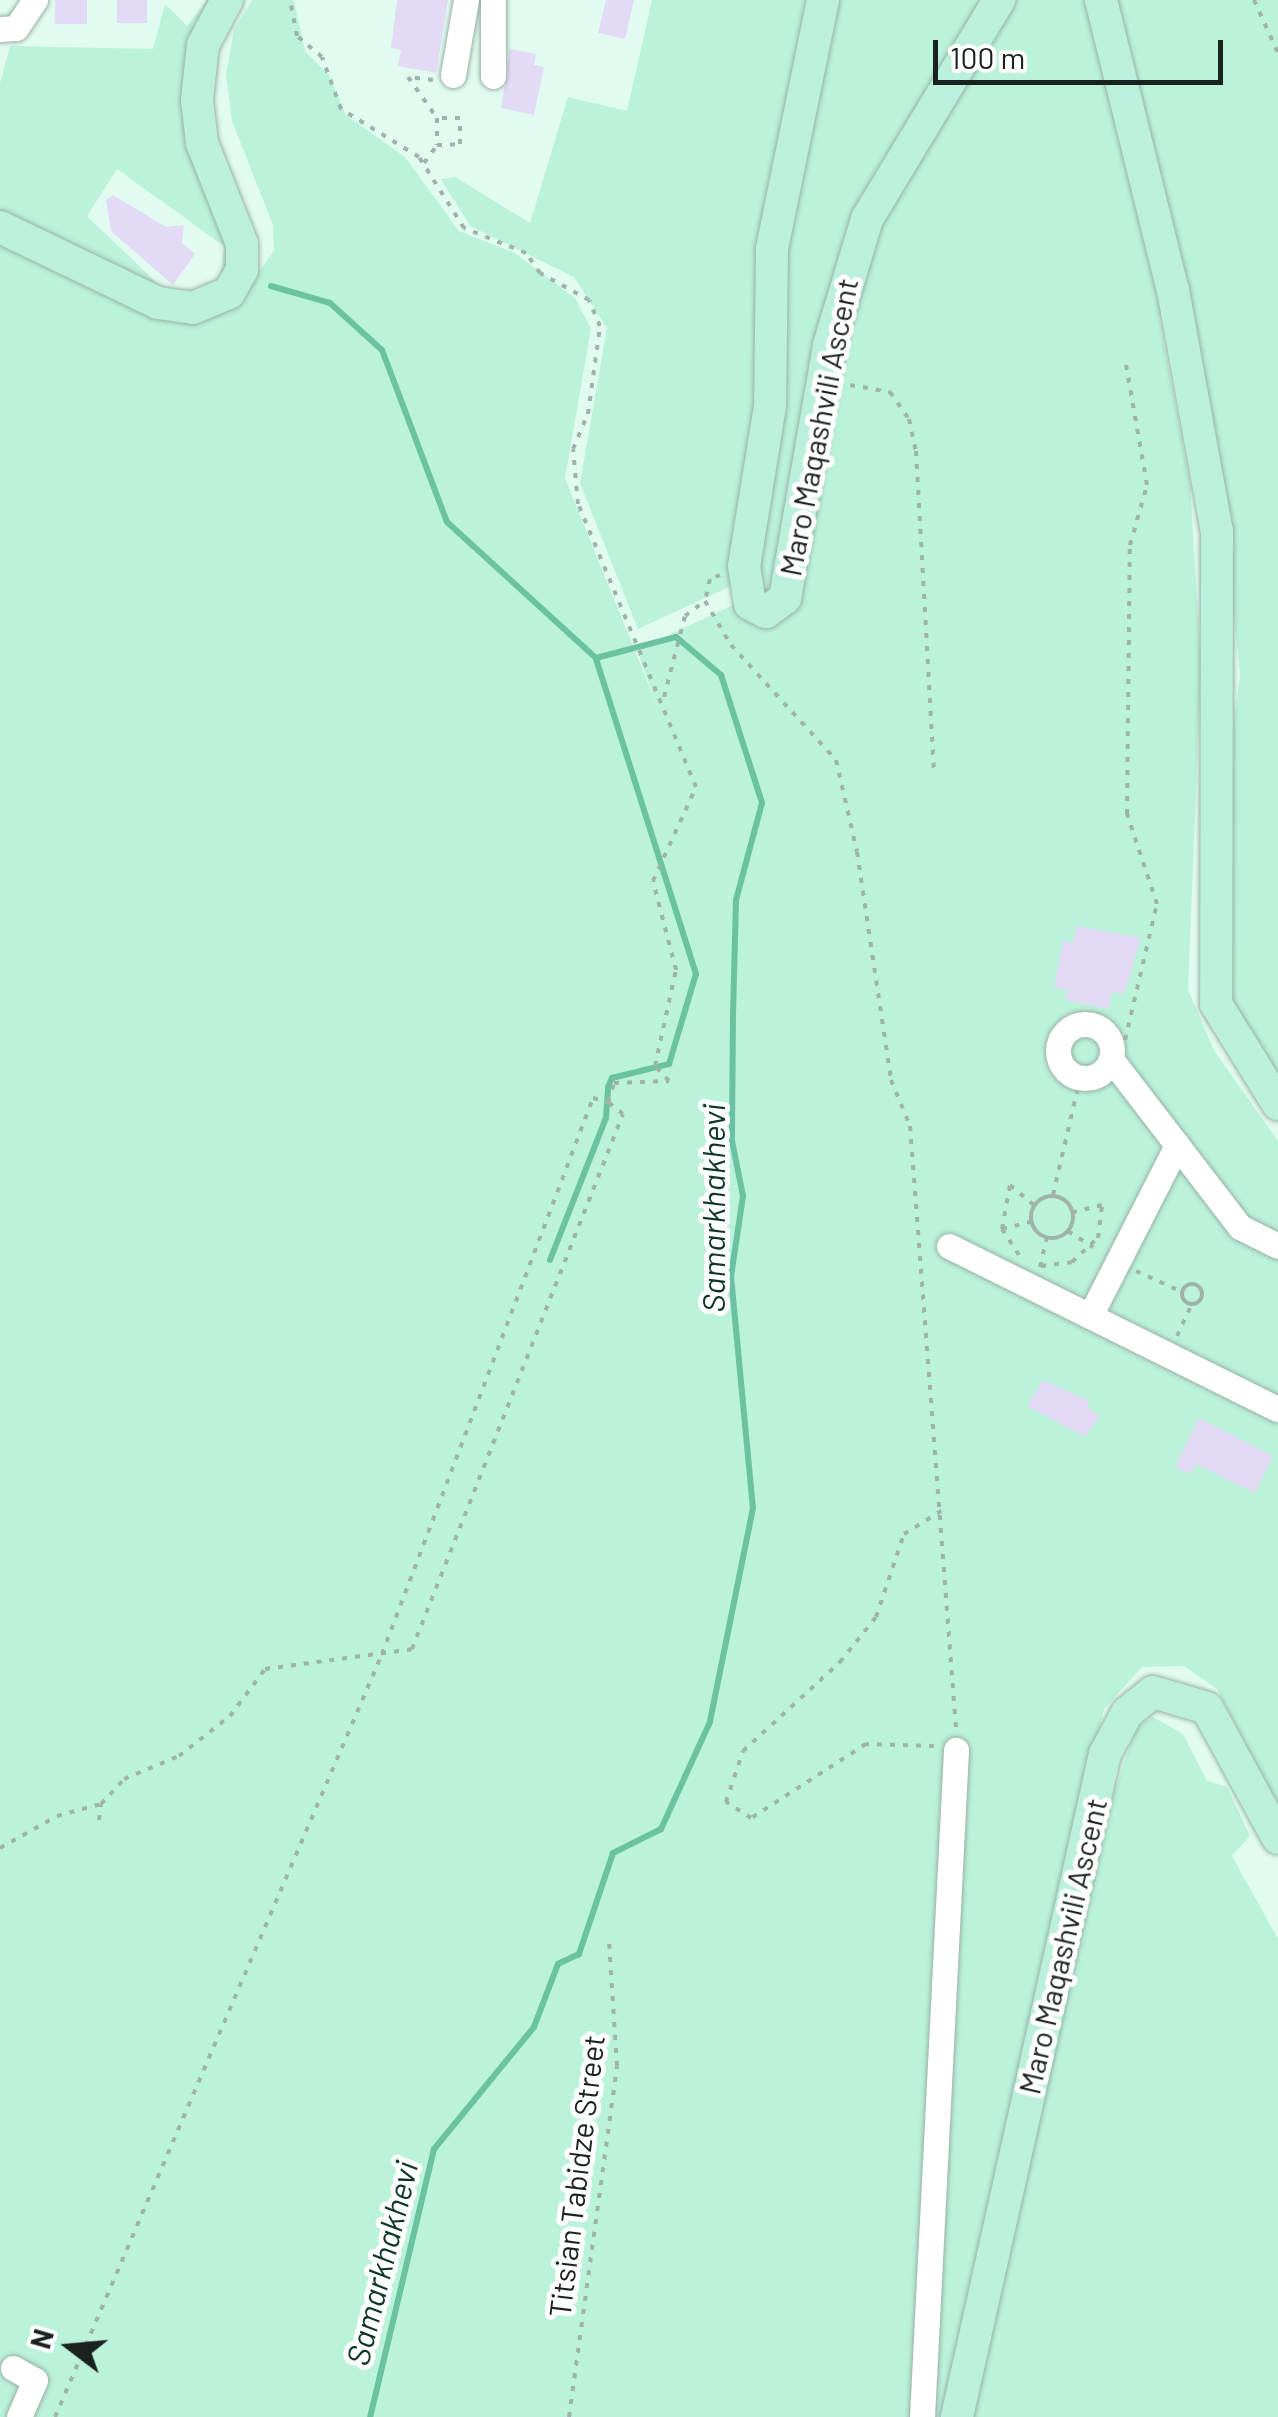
<!DOCTYPE html>
<style>
body{margin:0}
#map{position:relative;width:1278px;height:2417px;overflow:hidden;background:#e2fbf0;font-family:Barlow,sans-serif}
div>[style]{position:absolute}
.green>*{inset:0;background:#baf2da}
.stream>*{height:6px;margin:-3px;padding:0 3px;transform-origin:3px;border-radius:3px;background:#6ac2a0}
.building>*{inset:0;background:#e3daf6;transform-origin:0 0}
.path>*{height:4px;margin-top:-2px;transform-origin:0;background:repeating-linear-gradient(90deg,#a0b3ab 0 5px,transparent 0 13px)}
.path>.ring{margin:-2px;padding:0;box-sizing:content-box;background:none;border:4px solid #a0b3ab;border-radius:50%}
.roads{filter:drop-shadow(0 0 2px #9ab1a7) drop-shadow(0 0 2px #9ab1a7)}
.minor>*{height:25px;margin:-12.5px;padding:0 12.5px;transform-origin:12.5px;border-radius:12.5px;background:#fff}
.minor>.ring{margin:-12.5px;padding:0;box-sizing:content-box;background:none;border:25px solid #fff;border-radius:50%}
.major>*{height:32px;margin:-16px;padding:0 16px;transform-origin:16px;border-radius:16px;background:#bbf0db}
span{translate:-50% -50%;white-space:nowrap;text-align:center;line-height:1.15;-webkit-text-stroke:10px #fff;paint-order:stroke}
.street-label{font-size:30px;color:#19221e}
.water-label{font-size:32px;color:#0d3628;font-style:italic}
.north{position:absolute;left:20px;top:2297px;width:100px;height:100px;-webkit-text-stroke:8px #fff;paint-order:stroke;rotate:286deg;font-size:28px;font-weight:700;line-height:40px;text-align:center;color:#19221e}
.north::after{content:'';display:block;margin:auto;width:35px;height:45px;background:#19221e;clip-path:polygon(50% 0,100% 100%,50% 72%,0 100%)}
.scale{position:absolute;left:933px;top:40px;width:290px;height:45px;box-sizing:border-box;border:5px solid #19221e;border-top:0;padding-left:12px;font-size:30px;line-height:35px;white-space:nowrap;color:#19221e;-webkit-text-stroke:8px #fff;paint-order:stroke}
</style>
<div id="map">
<div class="green">
<div style="clip-path:polygon(evenodd,207px 0,227px 0,199px 60px,243px 256px,260px 270px,274px 251px,273px 225px,232px 121px,226px 74px,234px 30px,252px 0,294px 0,305px 51px,329px 75px,346px 115px,405px 157px,459px 231px,515px 253px,575px 298px,591px 329px,565px 478px,658px 708px,637px 650px,748px 598px,770px 317px,823px 0,1278px 0,1278px 1091px,1226px 1006px,1229px 760px,1240px 675px,1221px 494px,1176px 308px,1159px 316px,1190px 484px,1201px 666px,1188px 990px,1215px 1052px,1278px 1141px,1278px 1806px,1217px 1689px,1184px 1666px,1142px 1667px,1104px 1709px,942px 2417px,0 2417px,0 83px,10px 46px,153px 49px,165px 4px,187px 26px,207px 0,117px 169px,224px 246px,220px 281px,191px 300px,165px 291px,87px 216px,117px 169px)"></div>
<div style="clip-path:polygon(652px 0,817px 0,744px 580px,638px 629px,580px 483px,607px 328px,574px 277px,470px 226px,441px 179px,455px 177px,530px 223px,568px 97px,627px 111px)"></div>
<div style="clip-path:polygon(1153px 1717px,1183px 1734px,1207px 1781px,1227px 1787px,1250px 1836px,1232px 1856px,1278px 1939px,1278px 2417px,966px 2417px,1091px 1862px,1136px 1728px)"></div>
</div>
<div class="stream">
<div style="left:271px;top:286px;width:61px;rotate:16.1deg"></div>
<div style="left:330px;top:303px;width:70px;rotate:42.1deg"></div>
<div style="left:382px;top:350px;width:184px;rotate:69.3deg"></div>
<div style="left:447px;top:522px;width:202px;rotate:42.4deg"></div>
<div style="left:596px;top:658px;width:83px;rotate:-14.7deg"></div>
<div style="left:676px;top:637px;width:59px;rotate:40.2deg"></div>
<div style="left:721px;top:675px;width:134px;rotate:72.2deg"></div>
<div style="left:762px;top:803px;width:100px;rotate:105deg"></div>
<div style="left:736px;top:900px;width:115px;rotate:91.5deg"></div>
<div style="left:733px;top:1015px;width:126px;rotate:90.5deg"></div>
<div style="left:732px;top:1141px;width:56px;rotate:78.7deg"></div>
<div style="left:743px;top:1196px;width:81px;rotate:98.5deg"></div>
<div style="left:731px;top:1276px;width:233px;rotate:84.6deg"></div>
<div style="left:753px;top:1508px;width:218px;rotate:101.4deg"></div>
<div style="left:710px;top:1722px;width:118px;rotate:114.6deg"></div>
<div style="left:661px;top:1829px;width:54px;rotate:153.4deg"></div>
<div style="left:613px;top:1853px;width:107px;rotate:108.6deg"></div>
<div style="left:579px;top:1954px;width:23px;rotate:155deg"></div>
<div style="left:558px;top:1964px;width:67px;rotate:110.9deg"></div>
<div style="left:534px;top:2027px;width:158px;rotate:129.3deg"></div>
<div style="left:434px;top:2149px;width:276px;rotate:103.4deg"></div>
<div style="left:550px;top:1260px;width:153px;rotate:-68.5deg"></div>
<div style="left:606px;top:1118px;width:31px;rotate:-86deg"></div>
<div style="left:608px;top:1087px;width:10px;rotate:-66deg"></div>
<div style="left:612px;top:1078px;width:59px;rotate:-13.8deg"></div>
<div style="left:669px;top:1064px;width:94px;rotate:-73.3deg"></div>
<div style="left:696px;top:974px;width:331px;rotate:-107.6deg"></div>
</div>
<div class="building">
<div style="left:55px;top:0;width:32px;height:24px"></div>
<div style="left:117px;top:0;width:30px;height:23px"></div>
<div style="clip-path:polygon(397px 0,448px 0,436px 73px,398px 66px,401px 50px,391px 48px)"></div>
<div style="clip-path:polygon(606px 0,634px 0,625px 39px,598px 33px)"></div>
<div style="clip-path:polygon(510px 49px,536px 54px,534px 65px,544px 67px,534px 115px,501px 108px)"></div>
<div style="clip-path:polygon(113px 195px,166px 227px,184px 225px,182px 243px,195px 254px,173px 285px,111px 231px,106px 200px)"></div>
<div style="clip-path:polygon(1076px 926px,1141px 938px,1124px 994px,1112px 992px,1109px 1009px,1065px 1000px,1067px 990px,1054px 988px,1063px 941px,1073px 943px)"></div>
<div style="clip-path:polygon(1043px 1380px,1090px 1401px,1087px 1407px,1100px 1416px,1085px 1437px,1027px 1406px)"></div>
<div style="clip-path:polygon(1199px 1418px,1273px 1456px,1255px 1493px,1196px 1464px,1191px 1474px,1175px 1467px)"></div>
</div>
<div class="path">
<div style="left:1254px;top:0;width:58px;rotate:65.6deg"></div>
<div style="left:433px;top:80px;width:25px;rotate:-173deg"></div>
<div style="left:408px;top:77px;width:50px;rotate:54.7deg"></div>
<div style="left:437px;top:118px;width:27px;rotate:90deg"></div>
<div style="left:437px;top:145px;width:23px;rotate:-2deg"></div>
<div style="left:460px;top:144px;width:26px;rotate:-90deg"></div>
<div style="left:460px;top:118px;width:23px;rotate:180deg"></div>
<div style="left:424px;top:163px;width:22px;rotate:-54deg"></div>
<div style="left:850px;top:385px;width:41px;rotate:9.9deg"></div>
<div style="left:890px;top:392px;width:33px;rotate:55deg"></div>
<div style="left:909px;top:419px;width:33px;rotate:78deg"></div>
<div style="left:916px;top:451px;width:324px;rotate:86.8deg"></div>
<div style="left:720px;top:575px;width:11px;rotate:158deg"></div>
<div style="left:710px;top:579px;width:23px;rotate:103deg"></div>
<div style="left:705px;top:601px;width:51px;rotate:59.4deg"></div>
<div style="left:731px;top:645px;width:156px;rotate:47.6deg"></div>
<div style="left:836px;top:760px;width:94px;rotate:77.1deg"></div>
<div style="left:857px;top:852px;width:231px;rotate:81.5deg"></div>
<div style="left:891px;top:1080px;width:50px;rotate:67.6deg"></div>
<div style="left:910px;top:1126px;width:604px;rotate:85.63deg"></div>
<div style="left:664px;top:697px;width:84px;rotate:-75.5deg"></div>
<div style="left:685px;top:616px;width:25px;rotate:-37deg"></div>
<div style="left:1125px;top:1040px;width:140px;rotate:-76.8deg"></div>
<div style="left:1157px;top:904px;width:95px;rotate:-108.4deg"></div>
<div style="left:1127px;top:814px;width:269px;rotate:-89.4deg"></div>
<div style="left:1130px;top:545px;width:62px;rotate:-74.2deg"></div>
<div style="left:1147px;top:485px;width:128px;rotate:-99.9deg"></div>
<div style="left:1053px;top:1195px;width:120px;rotate:-77deg"></div>
<div class="ring" style="left:1031px;top:1196px;width:38px;height:38px"></div>
<div style="left:1002px;top:1229px;width:30px;rotate:-14deg"></div>
<div style="left:1068px;top:1231px;width:30px;rotate:33deg"></div>
<div style="left:1019px;top:1255px;width:31px;rotate:-123deg"></div>
<div style="left:1002px;top:1229px;width:45px;rotate:-79.7deg"></div>
<div style="left:1010px;top:1185px;width:33px;rotate:40deg"></div>
<div style="left:1041px;top:1266px;width:31px;rotate:-7deg"></div>
<div style="left:1072px;top:1262px;width:35px;rotate:-43deg"></div>
<div style="left:1098px;top:1238px;width:33px;rotate:-83deg"></div>
<div style="left:1102px;top:1205px;width:30px;rotate:166deg"></div>
<div style="left:1040px;top:1267px;width:31px;rotate:-77deg"></div>
<div style="left:1136px;top:1271px;width:51px;rotate:24.5deg"></div>
<div class="ring" style="left:1182px;top:1284px;width:16px;height:16px"></div>
<div style="left:1177px;top:1336px;width:35px;rotate:-65deg"></div>
<div style="left:934px;top:1746px;width:68px;rotate:-178.3deg"></div>
<div style="left:866px;top:1744px;width:137px;rotate:147.2deg"></div>
<div style="left:751px;top:1818px;width:30px;rotate:-147deg"></div>
<div style="left:726px;top:1802px;width:54px;rotate:-71.6deg"></div>
<div style="left:743px;top:1751px;width:132px;rotate:-42.5deg"></div>
<div style="left:840px;top:1662px;width:58px;rotate:-51.3deg"></div>
<div style="left:876px;top:1617px;width:88px;rotate:-71.4deg"></div>
<div style="left:904px;top:1534px;width:44px;rotate:-31.9deg"></div>
<div style="left:99px;top:1820px;width:16px;rotate:-83deg"></div>
<div style="left:0;top:1848px;width:65px;rotate:-29.3deg"></div>
<div style="left:57px;top:1816px;width:46px;rotate:-15.3deg"></div>
<div style="left:101px;top:1804px;width:34px;rotate:-47deg"></div>
<div style="left:124px;top:1779px;width:60px;rotate:-22.7deg"></div>
<div style="left:179px;top:1756px;width:65px;rotate:-38.1deg"></div>
<div style="left:230px;top:1716px;width:59px;rotate:-53.3deg"></div>
<div style="left:265px;top:1669px;width:148px;rotate:-7.7deg"></div>
<div style="left:412px;top:1649px;width:575px;rotate:-68.48deg"></div>
<div style="left:623px;top:1114px;width:19px;rotate:-141deg"></div>
<div style="left:608px;top:1102px;width:20px;rotate:-72deg"></div>
<div style="left:614px;top:1083px;width:55px;rotate:-2.1deg"></div>
<div style="left:669px;top:1081px;width:21px;rotate:-133deg"></div>
<div style="left:655px;top:1066px;width:98px;rotate:-77.7deg"></div>
<div style="left:676px;top:970px;width:92px;rotate:-104.5deg"></div>
<div style="left:653px;top:881px;width:103px;rotate:-65.4deg"></div>
<div style="left:696px;top:787px;width:307px;rotate:-112.6deg"></div>
<div style="left:578px;top:504px;width:55px;rotate:-95.2deg"></div>
<div style="left:573px;top:449px;width:38px;rotate:-67deg"></div>
<div style="left:588px;top:414px;width:89px;rotate:-82.2deg"></div>
<div style="left:600px;top:326px;width:28px;rotate:-113deg"></div>
<div style="left:589px;top:300px;width:56px;rotate:-151.1deg"></div>
<div style="left:540px;top:273px;width:24px;rotate:-125deg"></div>
<div style="left:526px;top:253px;width:67px;rotate:-158deg"></div>
<div style="left:464px;top:228px;width:84px;rotate:-122.4deg"></div>
<div style="left:419px;top:157px;width:92px;rotate:-148.4deg"></div>
<div style="left:341px;top:109px;width:55px;rotate:-110.1deg"></div>
<div style="left:322px;top:57px;width:33px;rotate:-140deg"></div>
<div style="left:297px;top:36px;width:37px;rotate:-101deg"></div>
<div style="left:55px;top:2417px;width:830px;rotate:-66.8deg"></div>
<div style="left:382px;top:1654px;width:595px;rotate:-69.22deg"></div>
<div style="left:593px;top:1098px;width:16px;rotate:15deg"></div>
<div style="left:569px;top:2417px;width:354px;rotate:-82.2deg"></div>
<div style="left:617px;top:2066px;width:125px;rotate:-93.7deg"></div>
</div>
<div class="roads">
<div class="minor">
<div style="left:493px;top:0;width:76px;rotate:90deg"></div>
<div style="left:0;top:29px;width:16px;rotate:-4deg"></div>
<div style="left:16px;top:28px;width:34px;rotate:-56deg"></div>
<div style="left:453px;top:75px;width:76px;rotate:-80.2deg"></div>
<div class="ring" style="left:1058px;top:1024px;width:29px;height:29px"></div>
<div style="left:1111px;top:1059px;width:212px;rotate:52.5deg"></div>
<div style="left:1240px;top:1227px;width:42px;rotate:26.6deg"></div>
<div style="left:949px;top:1246px;width:367px;rotate:26.4deg"></div>
<div style="left:1090px;top:1316px;width:192px;rotate:-63deg"></div>
<div style="left:13px;top:2368px;width:25px;rotate:29deg"></div>
<div style="left:35px;top:2380px;width:40px;rotate:113.4deg"></div>
<div style="left:922px;top:2417px;width:668px;rotate:-87.08deg"></div>
</div>
<div class="major">
<div style="left:823px;top:0;width:254px;rotate:101.6deg"></div>
<div style="left:772px;top:249px;width:157px;rotate:90.7deg"></div>
<div style="left:770px;top:406px;width:162px;rotate:99.2deg"></div>
<div style="left:744px;top:566px;width:38px;rotate:81deg"></div>
<div style="left:750px;top:604px;width:18px;rotate:27deg"></div>
<div style="left:766px;top:612px;width:24px;rotate:-36deg"></div>
<div style="left:785px;top:598px;width:257px;rotate:-80.1deg"></div>
<div style="left:829px;top:345px;width:132px;rotate:-73.2deg"></div>
<div style="left:867px;top:219px;width:256px;rotate:-58.9deg"></div>
<div style="left:1101px;top:0;width:299px;rotate:76.1deg"></div>
<div style="left:1173px;top:290px;width:245px;rotate:79.7deg"></div>
<div style="left:1217px;top:531px;width:473px;rotate:90.1deg"></div>
<div style="left:1216px;top:1004px;width:118px;rotate:58.2deg"></div>
<div style="left:0;top:227px;width:175px;rotate:25.7deg"></div>
<div style="left:158px;top:303px;width:35px;rotate:8deg"></div>
<div style="left:193px;top:308px;width:39px;rotate:-23deg"></div>
<div style="left:229px;top:293px;width:26px;rotate:-61deg"></div>
<div style="left:242px;top:270px;width:26px;rotate:-90deg"></div>
<div style="left:242px;top:244px;width:109px;rotate:-111.6deg"></div>
<div style="left:202px;top:143px;width:43px;rotate:-96.6deg"></div>
<div style="left:197px;top:100px;width:55px;rotate:-83.8deg"></div>
<div style="left:203px;top:45px;width:51px;rotate:-61.9deg"></div>
<div style="left:957px;top:2417px;width:679px;rotate:-77.42deg"></div>
<div style="left:1105px;top:1754px;width:47px;rotate:-61.8deg"></div>
<div style="left:1127px;top:1713px;width:33px;rotate:-39deg"></div>
<div style="left:1153px;top:1692px;width:56px;rotate:16.5deg"></div>
<div style="left:1207px;top:1708px;width:148px;rotate:61.4deg"></div>
</div>
</div>
<div class="street-label">
<span style="left:818px;top:427px;rotate:-79deg">Maro Maqashvili Ascent</span>
<span style="left:1062px;top:1946px;rotate:-77deg">Maro Maqashvili Ascent</span>
<span style="left:576px;top:2176px;rotate:-83deg">Titsian Tabidze Street</span>
</div>
<div class="water-label">
<span style="left:712px;top:1208px;rotate:-90deg">Samarkhakhevi</span>
<span style="left:381px;top:2263px;rotate:-76deg">Samarkhakhevi</span>
</div>
<div class="north">N</div>
<div class="scale">100 m</div>
</div>
